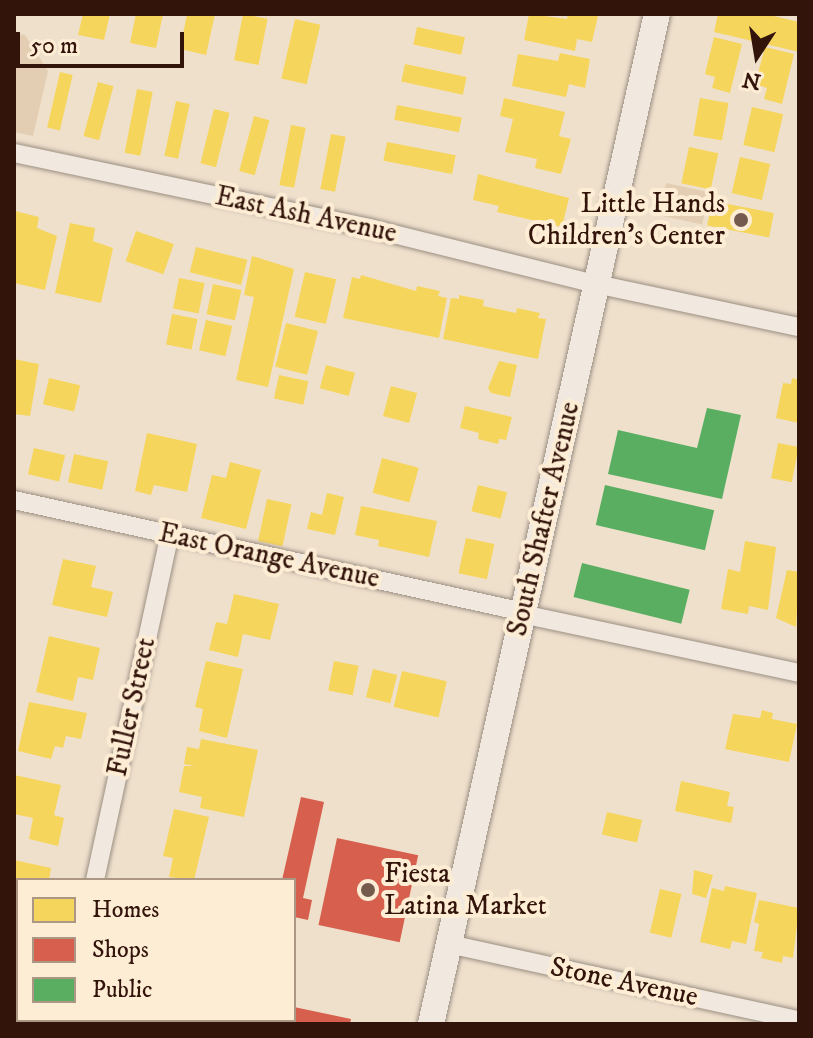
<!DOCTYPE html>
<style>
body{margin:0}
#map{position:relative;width:813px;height:1038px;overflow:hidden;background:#efe0cc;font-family:"IM FELL DW Pica",serif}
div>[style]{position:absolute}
.green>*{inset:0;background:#e3ceb3;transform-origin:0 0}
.homes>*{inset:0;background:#f6d55c;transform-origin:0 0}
.shops>*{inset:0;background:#d6604d;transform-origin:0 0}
.public>*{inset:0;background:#5aae61;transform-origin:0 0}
.roads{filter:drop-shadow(0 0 2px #9b8f82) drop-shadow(0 0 2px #9b8f82)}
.street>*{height:18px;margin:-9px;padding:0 9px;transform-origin:9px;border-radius:9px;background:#f1e9df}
.secondary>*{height:26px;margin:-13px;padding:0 13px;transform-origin:13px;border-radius:13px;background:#f1e9df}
.dots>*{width:22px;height:22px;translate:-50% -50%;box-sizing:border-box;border:4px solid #feedd5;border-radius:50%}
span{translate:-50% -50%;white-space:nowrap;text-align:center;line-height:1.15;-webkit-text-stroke:8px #feedd5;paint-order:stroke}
.poi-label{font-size:28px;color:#32140a}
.right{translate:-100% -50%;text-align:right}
.left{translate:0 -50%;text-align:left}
.street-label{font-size:28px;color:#32140a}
.frame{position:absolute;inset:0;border:16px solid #32140a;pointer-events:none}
.legend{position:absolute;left:16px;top:878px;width:280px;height:144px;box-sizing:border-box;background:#feedd5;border:2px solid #ac9684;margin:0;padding:10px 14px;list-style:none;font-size:24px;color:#32140a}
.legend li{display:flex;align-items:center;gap:16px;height:40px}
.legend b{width:40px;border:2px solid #ac9684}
.north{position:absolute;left:717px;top:16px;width:80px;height:80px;-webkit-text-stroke:6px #feedd5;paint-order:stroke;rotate:192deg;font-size:22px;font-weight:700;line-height:32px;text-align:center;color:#32140a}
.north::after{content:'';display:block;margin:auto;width:28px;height:36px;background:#32140a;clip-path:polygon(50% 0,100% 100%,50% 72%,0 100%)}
.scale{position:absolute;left:16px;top:32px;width:168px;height:36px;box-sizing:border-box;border:4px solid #32140a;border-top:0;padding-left:10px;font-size:24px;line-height:28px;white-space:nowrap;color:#32140a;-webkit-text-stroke:6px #feedd5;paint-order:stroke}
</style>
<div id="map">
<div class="green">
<div style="clip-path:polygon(14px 33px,25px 35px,48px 71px,33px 136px,14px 132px)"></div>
<div style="left:666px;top:183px;width:44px;height:33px;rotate:12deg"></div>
</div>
<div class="homes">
<div style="clip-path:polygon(83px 14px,110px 14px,104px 40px,78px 35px)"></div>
<div style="clip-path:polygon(136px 14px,163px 14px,156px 48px,130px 43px)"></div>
<div style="clip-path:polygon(187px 14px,215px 14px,206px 55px,180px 49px)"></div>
<div style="left:243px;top:14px;width:25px;height:47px;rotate:11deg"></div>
<div style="clip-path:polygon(529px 14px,567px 19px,568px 14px,598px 16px,592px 42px,577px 39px,575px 51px,524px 40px)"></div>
<div style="clip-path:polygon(718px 14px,765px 14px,799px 22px,799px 52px,714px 32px)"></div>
<div style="left:295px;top:19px;width:26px;height:61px;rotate:13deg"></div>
<div style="left:417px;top:27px;width:49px;height:18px;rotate:12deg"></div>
<div style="clip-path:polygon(714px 37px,742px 44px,730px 93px,712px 88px,715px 77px,705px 74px)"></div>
<div style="clip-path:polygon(765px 47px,794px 54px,782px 104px,764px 99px,767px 88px,755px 84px)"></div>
<div style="clip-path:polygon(560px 53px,590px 59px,585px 88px,569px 84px,566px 97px,512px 86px,518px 54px,558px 61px)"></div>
<div style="left:405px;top:64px;width:63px;height:18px;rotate:12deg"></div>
<div style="left:60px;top:72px;width:13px;height:57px;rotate:13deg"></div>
<div style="left:98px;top:82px;width:16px;height:56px;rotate:15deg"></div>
<div style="left:137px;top:89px;width:16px;height:65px;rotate:11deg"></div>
<div style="clip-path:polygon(504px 98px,565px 112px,559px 136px,571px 139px,561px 174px,535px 168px,537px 159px,505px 152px,513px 119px,500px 116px)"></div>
<div style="left:700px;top:98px;width:29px;height:38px;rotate:10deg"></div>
<div style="left:176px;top:101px;width:14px;height:56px;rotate:12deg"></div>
<div style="left:397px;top:105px;width:66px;height:15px;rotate:11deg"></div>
<div style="left:752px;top:107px;width:32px;height:39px;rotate:13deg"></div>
<div style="left:214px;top:109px;width:16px;height:56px;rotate:14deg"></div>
<div style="left:254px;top:116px;width:16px;height:57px;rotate:15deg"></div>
<div style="left:291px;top:125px;width:15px;height:61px;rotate:11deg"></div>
<div style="left:331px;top:134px;width:15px;height:56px;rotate:11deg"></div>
<div style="left:387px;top:142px;width:70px;height:19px;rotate:11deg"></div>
<div style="left:689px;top:147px;width:30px;height:37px;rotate:12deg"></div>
<div style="left:740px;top:157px;width:31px;height:37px;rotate:13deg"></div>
<div style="clip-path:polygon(478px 174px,569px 198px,562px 227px,497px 212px,499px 206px,473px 200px)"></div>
<div style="left:712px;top:201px;width:63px;height:25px;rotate:11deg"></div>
<div style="clip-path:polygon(15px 211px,39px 217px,37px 228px,57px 236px,45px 290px,14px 283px)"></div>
<div style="clip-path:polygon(70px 223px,95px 228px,93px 241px,113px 248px,101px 303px,55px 293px)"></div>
<div style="left:136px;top:231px;width:40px;height:32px;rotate:19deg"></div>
<div style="left:196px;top:247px;width:53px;height:26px;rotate:14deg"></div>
<div style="clip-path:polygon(252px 256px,294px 269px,268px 387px,236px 380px,254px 297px,244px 295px)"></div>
<div style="left:305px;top:272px;width:32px;height:46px;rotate:13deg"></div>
<div style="clip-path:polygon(361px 275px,416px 291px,417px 286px,440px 291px,438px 296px,447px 298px,439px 338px,343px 318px,352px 277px,360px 279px)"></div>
<div style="left:179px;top:278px;width:26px;height:31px;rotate:11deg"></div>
<div style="left:213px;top:284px;width:29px;height:31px;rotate:12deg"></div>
<div style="clip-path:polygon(459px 295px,484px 300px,483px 306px,516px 313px,517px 308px,540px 313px,538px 318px,546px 319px,538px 359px,443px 339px,451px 298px,459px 299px)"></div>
<div style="left:172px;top:314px;width:26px;height:31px;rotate:11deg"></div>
<div style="left:206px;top:320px;width:27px;height:31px;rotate:13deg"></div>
<div style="left:286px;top:323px;width:33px;height:45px;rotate:14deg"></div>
<div style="clip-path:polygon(14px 359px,39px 364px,30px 416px,14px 414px)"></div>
<div style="clip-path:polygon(499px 361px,517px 365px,510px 397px,491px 393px,488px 388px)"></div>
<div style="left:326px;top:365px;width:30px;height:24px;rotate:15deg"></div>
<div style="left:279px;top:375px;width:30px;height:24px;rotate:12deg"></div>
<div style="left:49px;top:378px;width:32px;height:27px;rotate:13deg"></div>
<div style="clip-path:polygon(792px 378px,799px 380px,799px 423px,776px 418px,783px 383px,791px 384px)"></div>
<div style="left:391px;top:386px;width:27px;height:31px;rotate:15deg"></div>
<div style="clip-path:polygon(465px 406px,512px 417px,506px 440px,499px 439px,498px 444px,478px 439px,479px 433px,460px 428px)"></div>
<div style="clip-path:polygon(147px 433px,197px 444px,187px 492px,154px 485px,151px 495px,135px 491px)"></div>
<div style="left:778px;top:443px;width:21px;height:36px;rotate:11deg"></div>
<div style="left:34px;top:448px;width:32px;height:27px;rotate:13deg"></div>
<div style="left:74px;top:454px;width:35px;height:29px;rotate:12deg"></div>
<div style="left:382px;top:458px;width:38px;height:36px;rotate:15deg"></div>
<div style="clip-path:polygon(230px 462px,261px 470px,246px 529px,201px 518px,212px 475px,226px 478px)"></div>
<div style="left:478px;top:485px;width:30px;height:27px;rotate:14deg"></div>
<div style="clip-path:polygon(327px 493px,344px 497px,335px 535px,307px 529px,311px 512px,322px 515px)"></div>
<div style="left:267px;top:499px;width:25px;height:43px;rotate:12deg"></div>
<div style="clip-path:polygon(361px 506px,437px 521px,429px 557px,378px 546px,379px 540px,355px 535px)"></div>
<div style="left:466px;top:538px;width:29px;height:36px;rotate:12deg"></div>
<div style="clip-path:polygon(745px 541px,776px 547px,768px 610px,749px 606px,748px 614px,721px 609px,728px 569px,740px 572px)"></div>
<div style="clip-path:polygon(63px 559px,96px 566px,91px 587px,113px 592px,107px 617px,52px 605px)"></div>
<div style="clip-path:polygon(787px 570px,799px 572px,796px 627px,776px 618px)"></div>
<div style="clip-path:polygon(234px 594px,279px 604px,270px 640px,243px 634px,238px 657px,209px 650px,216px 622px,227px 624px)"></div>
<div style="clip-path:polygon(49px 636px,100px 648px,93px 680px,78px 677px,73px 701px,36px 692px)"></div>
<div style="clip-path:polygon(206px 661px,243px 669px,227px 738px,199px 731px,203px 709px,195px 707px)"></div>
<div style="left:334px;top:661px;width:25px;height:30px;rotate:11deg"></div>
<div style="left:373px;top:669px;width:25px;height:29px;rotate:14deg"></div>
<div style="left:402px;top:671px;width:46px;height:37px;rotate:13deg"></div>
<div style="clip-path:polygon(29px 702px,87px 713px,81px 739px,66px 736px,63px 748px,55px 746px,51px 759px,18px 751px)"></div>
<div style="clip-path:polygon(762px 710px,773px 713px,772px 719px,797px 724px,789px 762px,725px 749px,733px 714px,760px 718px)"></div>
<div style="clip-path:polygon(201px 739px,258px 750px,244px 817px,200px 808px,202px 797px,179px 792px,184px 766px,195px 766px,184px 764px,187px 747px,199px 749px)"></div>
<div style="clip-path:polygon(14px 775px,61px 785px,54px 815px,64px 818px,58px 846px,29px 839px,33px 818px,14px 814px)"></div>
<div style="clip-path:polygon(681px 781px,730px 792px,727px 806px,734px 807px,731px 823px,675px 811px)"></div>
<div style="clip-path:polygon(174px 809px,209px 817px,194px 880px,169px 877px,173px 858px,163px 856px)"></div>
<div style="left:607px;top:812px;width:36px;height:23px;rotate:13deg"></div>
<div style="clip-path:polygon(14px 860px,51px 868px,49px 880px,18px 880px,18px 918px,14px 917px)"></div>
<div style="clip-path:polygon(694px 870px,713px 875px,706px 898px,692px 894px)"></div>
<div style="clip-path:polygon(725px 886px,757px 893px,746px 944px,732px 941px,730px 949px,700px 942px,712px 888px,724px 891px)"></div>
<div style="left:660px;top:889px;width:22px;height:45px;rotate:13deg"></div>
<div style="clip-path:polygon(759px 900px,799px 908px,793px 958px,783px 956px,782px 963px,761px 958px,763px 952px,754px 951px,759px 924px,754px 922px)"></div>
</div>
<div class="shops">
<div style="clip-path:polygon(301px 797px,324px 802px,303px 898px,312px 900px,308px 920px,294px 917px,294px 880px,282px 880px)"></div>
<div style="left:337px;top:838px;width:83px;height:89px;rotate:12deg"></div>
<div style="clip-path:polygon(294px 1007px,351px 1019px,350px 1024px,271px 1024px,271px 1020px,294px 1020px)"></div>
</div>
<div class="public">
<div style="clip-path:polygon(707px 408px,741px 415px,722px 499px,608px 474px,618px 430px,697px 448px)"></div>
<div style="left:605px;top:485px;width:112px;height:41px;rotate:13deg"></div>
<div style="left:582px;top:563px;width:111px;height:35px;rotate:14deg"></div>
</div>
<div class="roads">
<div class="street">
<div style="left:14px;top:153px;width:363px;rotate:11.9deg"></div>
<div style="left:369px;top:228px;width:234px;rotate:13.9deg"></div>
<div style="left:596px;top:284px;width:208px;rotate:12deg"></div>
<div style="left:14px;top:500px;width:522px;rotate:12.39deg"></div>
<div style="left:522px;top:614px;width:283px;rotate:12deg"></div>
<div style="left:95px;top:880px;width:354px;rotate:-77.8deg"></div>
<div style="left:449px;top:944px;width:358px;rotate:12.3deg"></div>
<div style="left:63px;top:1024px;width:4px;rotate:-76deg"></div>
</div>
<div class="secondary">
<div style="left:431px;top:1024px;width:1035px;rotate:-77.39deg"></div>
</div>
</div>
<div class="dots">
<div style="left:741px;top:220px;background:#745b4e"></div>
<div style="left:368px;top:890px;background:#745b4e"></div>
</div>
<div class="poi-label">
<span class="right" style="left:725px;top:220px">Little Hands<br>Children's Center</span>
<span class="left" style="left:384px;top:890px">Fiesta<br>Latina Market</span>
</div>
<div class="street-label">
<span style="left:306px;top:215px;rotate:12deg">East Ash Avenue</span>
<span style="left:544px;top:519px;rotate:-77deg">South Shafter Avenue</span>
<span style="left:269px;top:556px;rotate:12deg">East Orange Avenue</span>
<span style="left:132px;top:707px;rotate:-78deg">Fuller Street</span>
<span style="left:624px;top:982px;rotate:12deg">Stone Avenue</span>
</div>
<div class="frame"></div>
<ul class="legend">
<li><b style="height:22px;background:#f6d55c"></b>Homes</li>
<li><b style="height:22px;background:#d6604d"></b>Shops</li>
<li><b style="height:22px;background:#5aae61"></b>Public</li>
</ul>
<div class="north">N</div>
<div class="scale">50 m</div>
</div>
